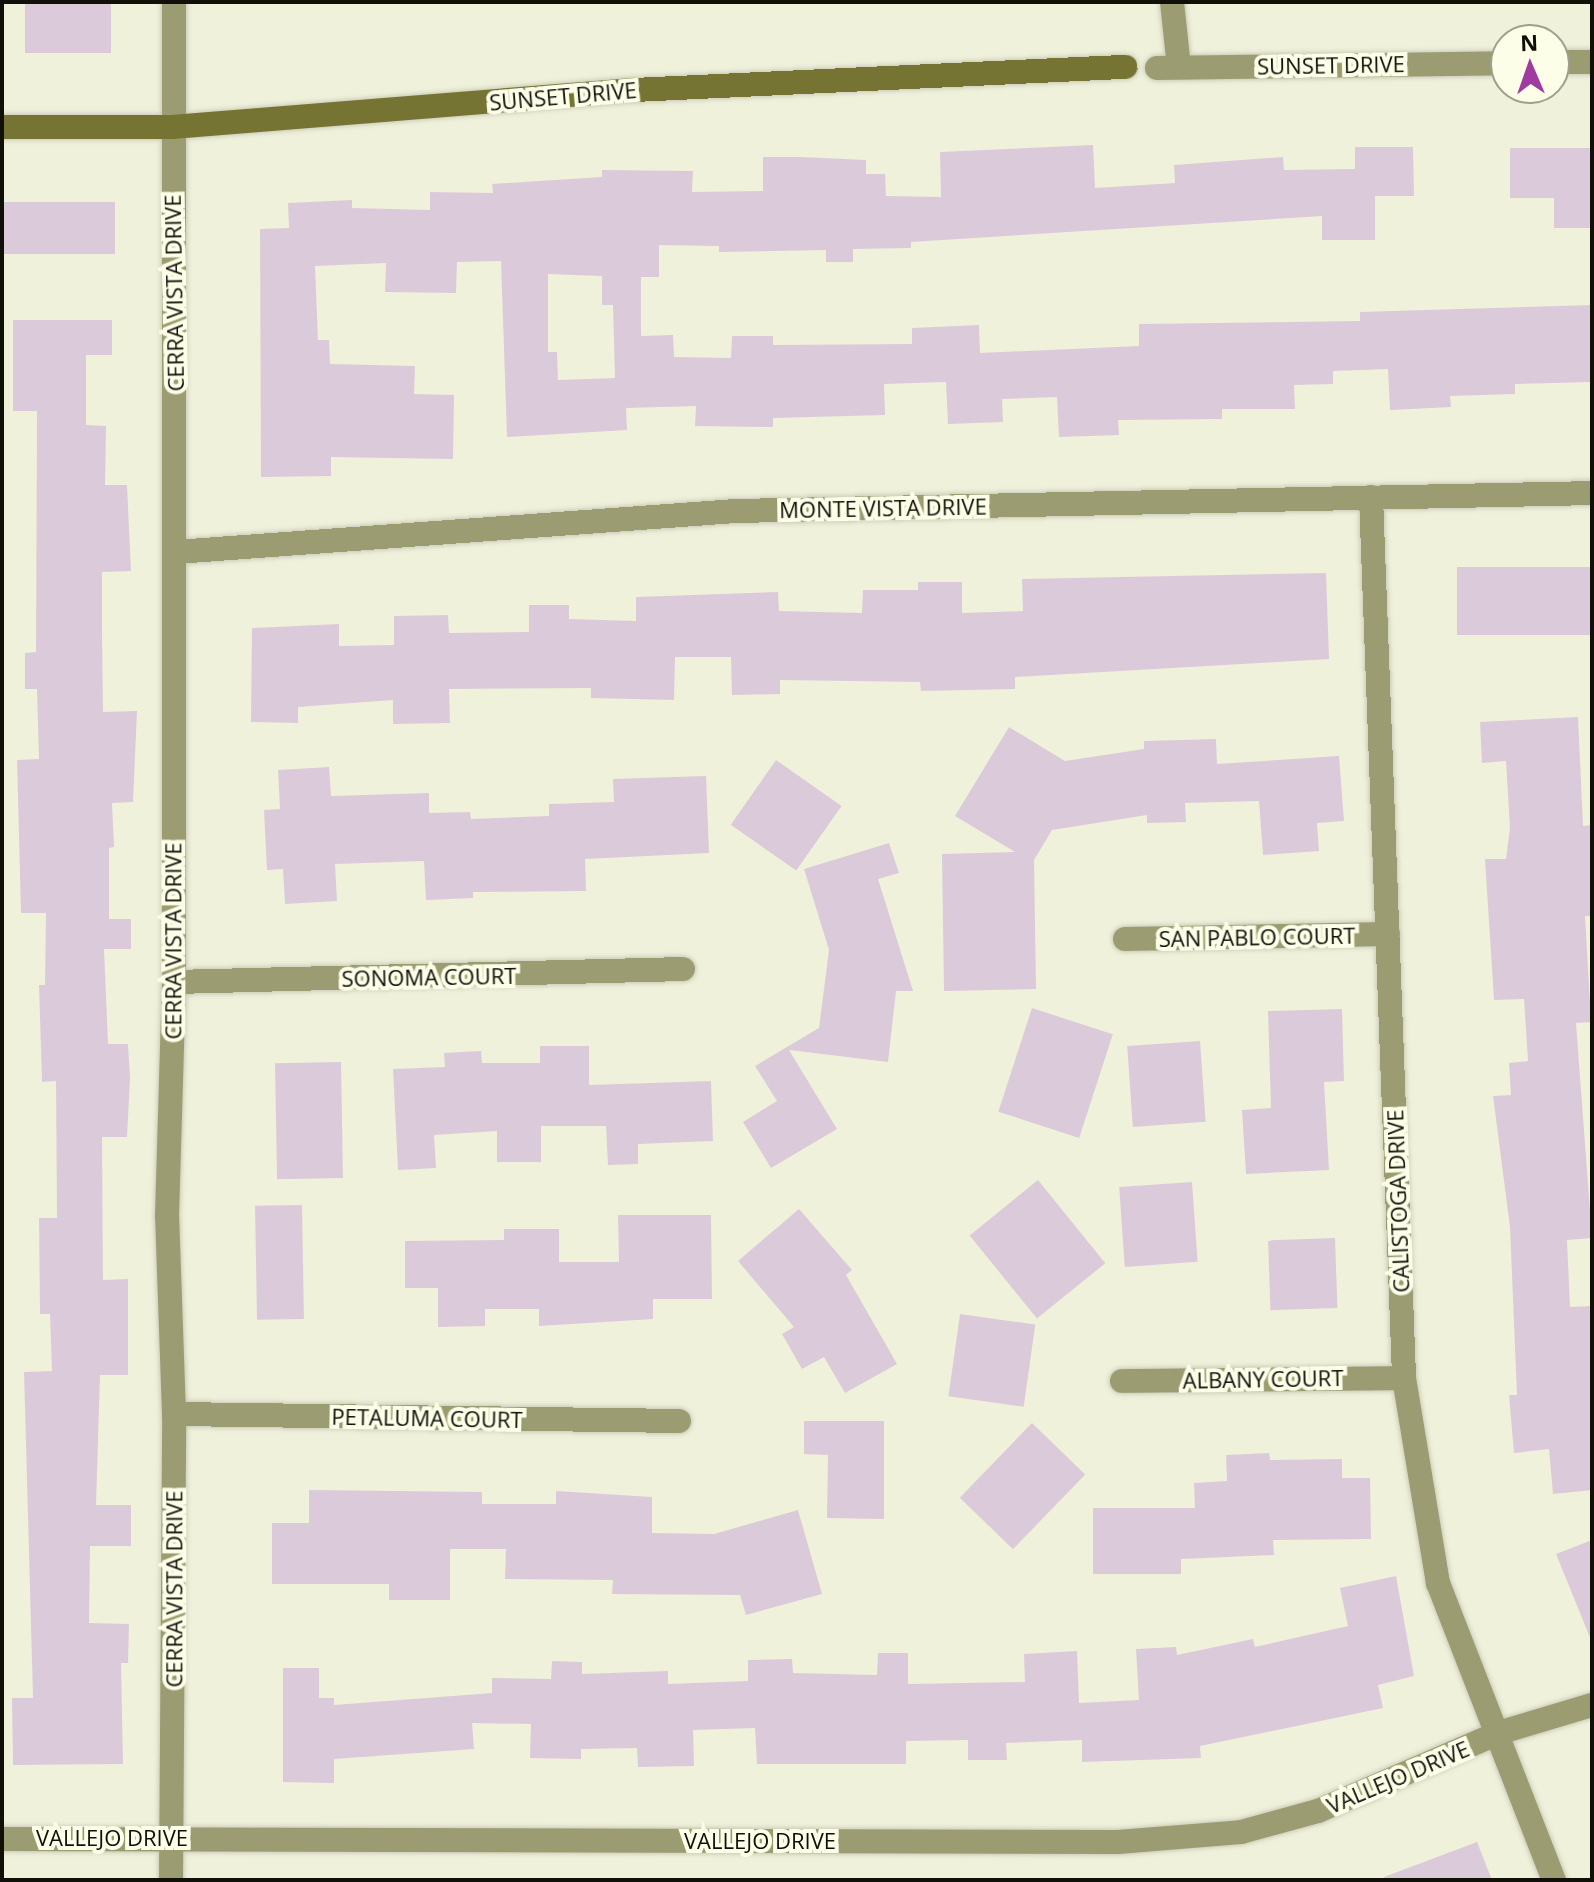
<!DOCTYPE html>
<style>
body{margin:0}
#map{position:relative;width:1594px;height:1882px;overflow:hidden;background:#f0f1db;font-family:"Open Sans",sans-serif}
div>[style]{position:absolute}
.building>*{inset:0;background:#dbcbda;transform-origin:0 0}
.roads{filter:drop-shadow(0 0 2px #cccdb9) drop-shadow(0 0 2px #cccdb9)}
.street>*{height:24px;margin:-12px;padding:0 12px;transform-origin:12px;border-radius:12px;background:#9c9c72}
.secondary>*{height:24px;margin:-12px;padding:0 12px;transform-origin:12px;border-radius:12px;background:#767432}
span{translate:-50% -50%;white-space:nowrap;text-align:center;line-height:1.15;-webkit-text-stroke:8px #fdfee8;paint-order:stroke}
.street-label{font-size:22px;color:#101009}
.frame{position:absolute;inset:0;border:4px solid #101009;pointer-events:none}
.north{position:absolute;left:1490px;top:24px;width:80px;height:80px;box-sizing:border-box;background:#fdfee8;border:2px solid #9e9f8f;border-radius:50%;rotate:358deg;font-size:22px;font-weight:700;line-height:32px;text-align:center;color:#101009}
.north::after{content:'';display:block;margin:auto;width:28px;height:36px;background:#a03ba0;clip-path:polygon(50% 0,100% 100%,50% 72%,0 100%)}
</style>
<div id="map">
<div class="building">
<div style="left:25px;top:2px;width:86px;height:51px"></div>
<div style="clip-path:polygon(evenodd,1093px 145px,1095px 188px,1175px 183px,1174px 165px,1283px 157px,1284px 170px,1355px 169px,1355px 147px,1413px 147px,1414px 196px,1375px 196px,1375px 240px,1322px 240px,1322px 216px,911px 242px,911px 248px,853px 249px,853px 262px,826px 262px,826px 250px,719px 252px,719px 246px,659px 245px,659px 277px,641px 277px,641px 336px,673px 335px,674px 357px,731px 358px,732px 336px,773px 336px,773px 345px,912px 344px,912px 328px,979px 325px,980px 353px,1139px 346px,1139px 324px,1360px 321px,1360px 312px,1592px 305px,1592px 382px,1515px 384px,1515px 394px,1450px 396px,1451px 407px,1390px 410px,1388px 369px,1333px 371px,1333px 384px,1294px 385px,1295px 409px,1222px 409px,1222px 419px,1118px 420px,1119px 435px,1059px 437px,1057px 397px,1002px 399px,1003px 422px,948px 424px,946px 382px,884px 384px,885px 415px,773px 418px,773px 427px,695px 426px,696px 406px,626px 408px,627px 430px,507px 437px,501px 261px,457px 262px,456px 293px,385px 292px,386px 263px,315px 266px,318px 340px,329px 340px,330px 364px,415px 366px,414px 394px,454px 395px,453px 459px,331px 457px,331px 476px,261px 477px,260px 229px,289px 228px,288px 203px,352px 200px,352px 208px,430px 210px,430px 192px,493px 193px,492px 184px,602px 177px,602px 170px,693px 171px,692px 192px,763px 191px,763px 157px,801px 157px,866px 160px,866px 174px,885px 174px,886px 196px,941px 197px,940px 152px,1093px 145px,548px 274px,602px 276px,602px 305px,613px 305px,615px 378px,558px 380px,557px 352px,548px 352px,548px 274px)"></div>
<div style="clip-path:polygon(1510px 148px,1592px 148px,1592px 228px,1554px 228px,1554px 198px,1510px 198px)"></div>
<div style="left:2px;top:202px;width:113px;height:52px"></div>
<div style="clip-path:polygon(13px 320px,112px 320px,112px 355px,86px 355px,86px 425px,106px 426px,105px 485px,127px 485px,131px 571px,102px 572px,102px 628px,103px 712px,137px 711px,133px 802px,112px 803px,114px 847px,109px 848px,109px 919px,131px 919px,131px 949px,104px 949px,108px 1044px,128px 1044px,130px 1078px,127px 1137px,102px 1137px,103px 1280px,128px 1279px,128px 1375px,100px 1375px,96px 1505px,131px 1505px,131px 1546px,90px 1546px,89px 1623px,129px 1624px,128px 1663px,121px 1663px,123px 1764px,13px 1765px,12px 1698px,33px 1698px,24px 1372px,52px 1371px,50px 1314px,40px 1314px,39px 1218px,57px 1218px,56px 1081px,42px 1082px,39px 985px,45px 985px,46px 913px,21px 913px,17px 760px,39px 759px,37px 689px,25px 689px,25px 653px,36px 652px,37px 411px,13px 411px)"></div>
<div style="left:1592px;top:567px;width:68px;height:135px;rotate:90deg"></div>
<div style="clip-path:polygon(1326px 573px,1329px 659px,1015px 677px,1015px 689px,921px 691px,920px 682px,780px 680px,780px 694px,732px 695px,731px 657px,675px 657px,674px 700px,591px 698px,591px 688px,449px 689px,450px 723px,393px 724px,393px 700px,298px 707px,298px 723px,251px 722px,252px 628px,339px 624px,339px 646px,394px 645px,394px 616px,448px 615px,449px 633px,529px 632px,529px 605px,569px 605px,569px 619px,636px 621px,636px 597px,778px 592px,779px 611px,862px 613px,863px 590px,918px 590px,918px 582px,962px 582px,962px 613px,1023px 611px,1022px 579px)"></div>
<div style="clip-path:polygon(1578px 717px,1583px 826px,1591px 825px,1592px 916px,1585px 916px,1591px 1022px,1576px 1023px,1592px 1238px,1567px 1240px,1570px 1307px,1592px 1306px,1592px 1490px,1553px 1494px,1549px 1449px,1514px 1453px,1509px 1395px,1517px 1395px,1510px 1227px,1493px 1096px,1511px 1095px,1509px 1063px,1528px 1061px,1524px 999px,1494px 1000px,1485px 859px,1506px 859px,1510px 828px,1506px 761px,1482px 763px,1480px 722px)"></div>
<div style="clip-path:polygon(1009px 727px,1065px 761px,1144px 749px,1144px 741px,1216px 739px,1217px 764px,1339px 756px,1344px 821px,1317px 823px,1319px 851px,1263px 855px,1259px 801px,1185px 803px,1186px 822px,1147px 823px,1147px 815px,1052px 830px,1034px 860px,1036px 989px,944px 991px,942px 854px,1015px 852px,955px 816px)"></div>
<div style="left:776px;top:760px;width:80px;height:79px;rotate:35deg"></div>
<div style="clip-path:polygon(329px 767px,331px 796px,429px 793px,429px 813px,470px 812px,471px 819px,549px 816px,549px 804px,614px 802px,613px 779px,706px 776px,709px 853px,585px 859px,586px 891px,473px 892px,473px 898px,426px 900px,424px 861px,335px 864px,337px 901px,285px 904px,283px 869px,267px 870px,264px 810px,280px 809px,278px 770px)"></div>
<div style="clip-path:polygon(889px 843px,899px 873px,878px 879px,913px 991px,896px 991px,888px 1062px,789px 1050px,837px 1129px,771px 1168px,743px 1122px,777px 1101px,755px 1066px,819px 1028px,829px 950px,804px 869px)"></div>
<div style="left:1032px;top:1008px;width:85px;height:109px;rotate:18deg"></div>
<div style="clip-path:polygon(1342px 1009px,1344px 1081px,1324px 1082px,1329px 1170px,1246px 1174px,1242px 1110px,1271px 1108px,1268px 1011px)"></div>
<div style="left:1200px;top:1041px;width:81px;height:73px;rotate:86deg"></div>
<div style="clip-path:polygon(540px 1046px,589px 1046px,589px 1085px,711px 1081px,713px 1141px,638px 1144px,638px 1164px,608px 1165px,606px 1126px,541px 1126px,541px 1162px,497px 1162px,497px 1131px,434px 1135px,436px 1168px,398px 1170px,393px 1069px,445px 1067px,444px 1053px,481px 1051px,482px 1063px,540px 1063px)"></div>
<div style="left:341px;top:1062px;width:116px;height:66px;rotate:89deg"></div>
<div style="left:1038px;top:1180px;width:107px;height:88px;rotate:51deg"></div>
<div style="left:1192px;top:1182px;width:80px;height:73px;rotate:86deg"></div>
<div style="left:302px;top:1205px;width:114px;height:47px;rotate:89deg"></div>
<div style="clip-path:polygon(799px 1209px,852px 1270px,846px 1275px,897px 1364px,845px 1393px,824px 1357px,802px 1369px,782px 1334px,794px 1327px,738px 1261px)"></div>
<div style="clip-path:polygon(618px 1215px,711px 1215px,712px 1299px,653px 1299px,653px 1319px,539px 1326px,539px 1309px,485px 1309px,485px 1326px,438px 1327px,438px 1288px,405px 1288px,405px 1241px,504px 1240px,504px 1229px,559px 1229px,559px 1262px,619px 1262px)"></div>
<div style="left:1335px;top:1238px;width:70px;height:67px;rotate:88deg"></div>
<div style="left:960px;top:1314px;width:76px;height:83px;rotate:8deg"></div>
<div style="clip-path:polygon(804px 1421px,884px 1421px,884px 1519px,827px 1518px,828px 1455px,804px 1454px)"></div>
<div style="left:1032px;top:1423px;width:74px;height:104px;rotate:44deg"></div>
<div style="clip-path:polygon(1269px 1453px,1270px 1460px,1342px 1459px,1342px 1478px,1370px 1478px,1371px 1539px,1273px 1540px,1274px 1555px,1181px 1559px,1181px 1574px,1093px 1574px,1093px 1508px,1195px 1508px,1194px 1483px,1227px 1481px,1226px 1455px)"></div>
<div style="clip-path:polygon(309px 1490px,482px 1492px,482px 1504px,556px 1504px,556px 1491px,652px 1497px,652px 1533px,714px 1534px,798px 1510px,822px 1594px,746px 1615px,740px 1595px,612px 1594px,613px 1580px,505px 1579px,506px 1549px,450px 1549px,450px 1600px,389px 1600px,389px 1584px,272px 1584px,272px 1523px,309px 1523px)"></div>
<div style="clip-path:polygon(1592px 1540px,1592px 1640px,1591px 1640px,1556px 1554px)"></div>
<div style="clip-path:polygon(1396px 1576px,1414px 1676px,1378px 1685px,1383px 1708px,1200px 1746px,1201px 1758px,1082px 1762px,1082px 1740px,1006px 1743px,1007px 1760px,968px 1760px,968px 1740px,906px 1741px,906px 1764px,757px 1764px,755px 1728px,693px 1730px,694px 1766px,638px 1767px,637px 1748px,581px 1749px,581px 1759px,530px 1758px,531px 1724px,472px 1723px,474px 1749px,334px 1759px,334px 1783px,283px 1782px,283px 1668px,319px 1668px,319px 1698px,334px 1698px,334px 1705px,492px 1693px,492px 1678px,551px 1679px,552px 1661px,582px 1662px,582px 1674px,668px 1671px,668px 1684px,748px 1681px,748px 1660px,792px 1659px,793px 1673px,877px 1675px,878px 1653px,908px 1653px,908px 1684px,1025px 1682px,1024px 1654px,1077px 1651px,1079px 1703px,1139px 1700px,1136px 1649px,1176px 1647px,1177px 1655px,1253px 1639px,1255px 1647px,1348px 1626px,1340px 1588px)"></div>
<div style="clip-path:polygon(1477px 1842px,1492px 1880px,1385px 1880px,1384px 1877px)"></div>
</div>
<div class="roads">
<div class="street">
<div style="left:1172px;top:2px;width:65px;rotate:83.9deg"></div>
<div style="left:1554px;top:62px;width:38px"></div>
<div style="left:1157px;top:68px;width:349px;rotate:-0.8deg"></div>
<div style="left:1371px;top:497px;width:882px;rotate:87.85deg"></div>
<div style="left:1404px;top:1378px;width:208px;rotate:80.6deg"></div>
<div style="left:1438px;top:1583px;width:319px;rotate:68.7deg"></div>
<div style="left:176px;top:552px;width:561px;rotate:-4.19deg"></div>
<div style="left:736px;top:511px;width:856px;rotate:-1.2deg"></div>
<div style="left:1125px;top:939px;width:263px;rotate:-1.1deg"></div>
<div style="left:174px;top:982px;width:509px;rotate:-1.46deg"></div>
<div style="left:1122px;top:1381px;width:282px;rotate:-0.6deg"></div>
<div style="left:174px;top:1414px;width:505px;rotate:0.79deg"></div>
<div style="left:2px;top:1839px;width:1116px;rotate:0.15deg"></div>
<div style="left:1118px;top:1842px;width:123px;rotate:-4.6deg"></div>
<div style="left:1241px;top:1832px;width:80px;rotate:-15.3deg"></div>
<div style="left:1318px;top:1811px;width:196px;rotate:-23.4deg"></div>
<div style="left:1498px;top:1733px;width:98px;rotate:-16.6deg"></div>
<div style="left:171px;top:1880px;width:466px;rotate:-89.6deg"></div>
<div style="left:174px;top:1414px;width:198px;rotate:-92deg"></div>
<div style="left:167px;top:1216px;width:234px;rotate:-88.3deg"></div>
<div style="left:174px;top:982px;width:980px;rotate:-90deg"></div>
</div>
<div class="secondary">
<div style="left:2px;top:127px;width:170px"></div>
<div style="left:172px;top:127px;width:463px;rotate:-4.6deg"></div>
<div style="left:634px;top:90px;width:492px;rotate:-2.7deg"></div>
</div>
</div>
<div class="street-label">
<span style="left:1331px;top:65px;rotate:-1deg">SUNSET DRIVE</span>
<span style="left:563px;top:96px;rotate:-5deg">SUNSET DRIVE</span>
<span style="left:174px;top:293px;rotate:-91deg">CERRA VISTA DRIVE</span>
<span style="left:883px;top:508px;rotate:-1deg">MONTE VISTA DRIVE</span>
<span style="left:1257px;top:937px;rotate:-1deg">SAN PABLO COURT</span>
<span style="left:173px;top:941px;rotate:-90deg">CERRA VISTA DRIVE</span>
<span style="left:429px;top:977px;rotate:-1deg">SONOMA COURT</span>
<span style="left:1398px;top:1201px;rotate:-92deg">CALISTOGA DRIVE</span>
<span style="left:1263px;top:1379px;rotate:-1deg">ALBANY COURT</span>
<span style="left:427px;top:1418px;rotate:1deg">PETALUMA COURT</span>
<span style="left:174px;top:1589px;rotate:-90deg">CERRA VISTA DRIVE</span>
<span style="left:1398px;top:1777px;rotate:-23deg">VALLEJO DRIVE</span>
<span style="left:112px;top:1838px">VALLEJO DRIVE</span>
<span style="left:760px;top:1841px">VALLEJO DRIVE</span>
</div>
<div class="frame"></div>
<div class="north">N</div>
</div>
